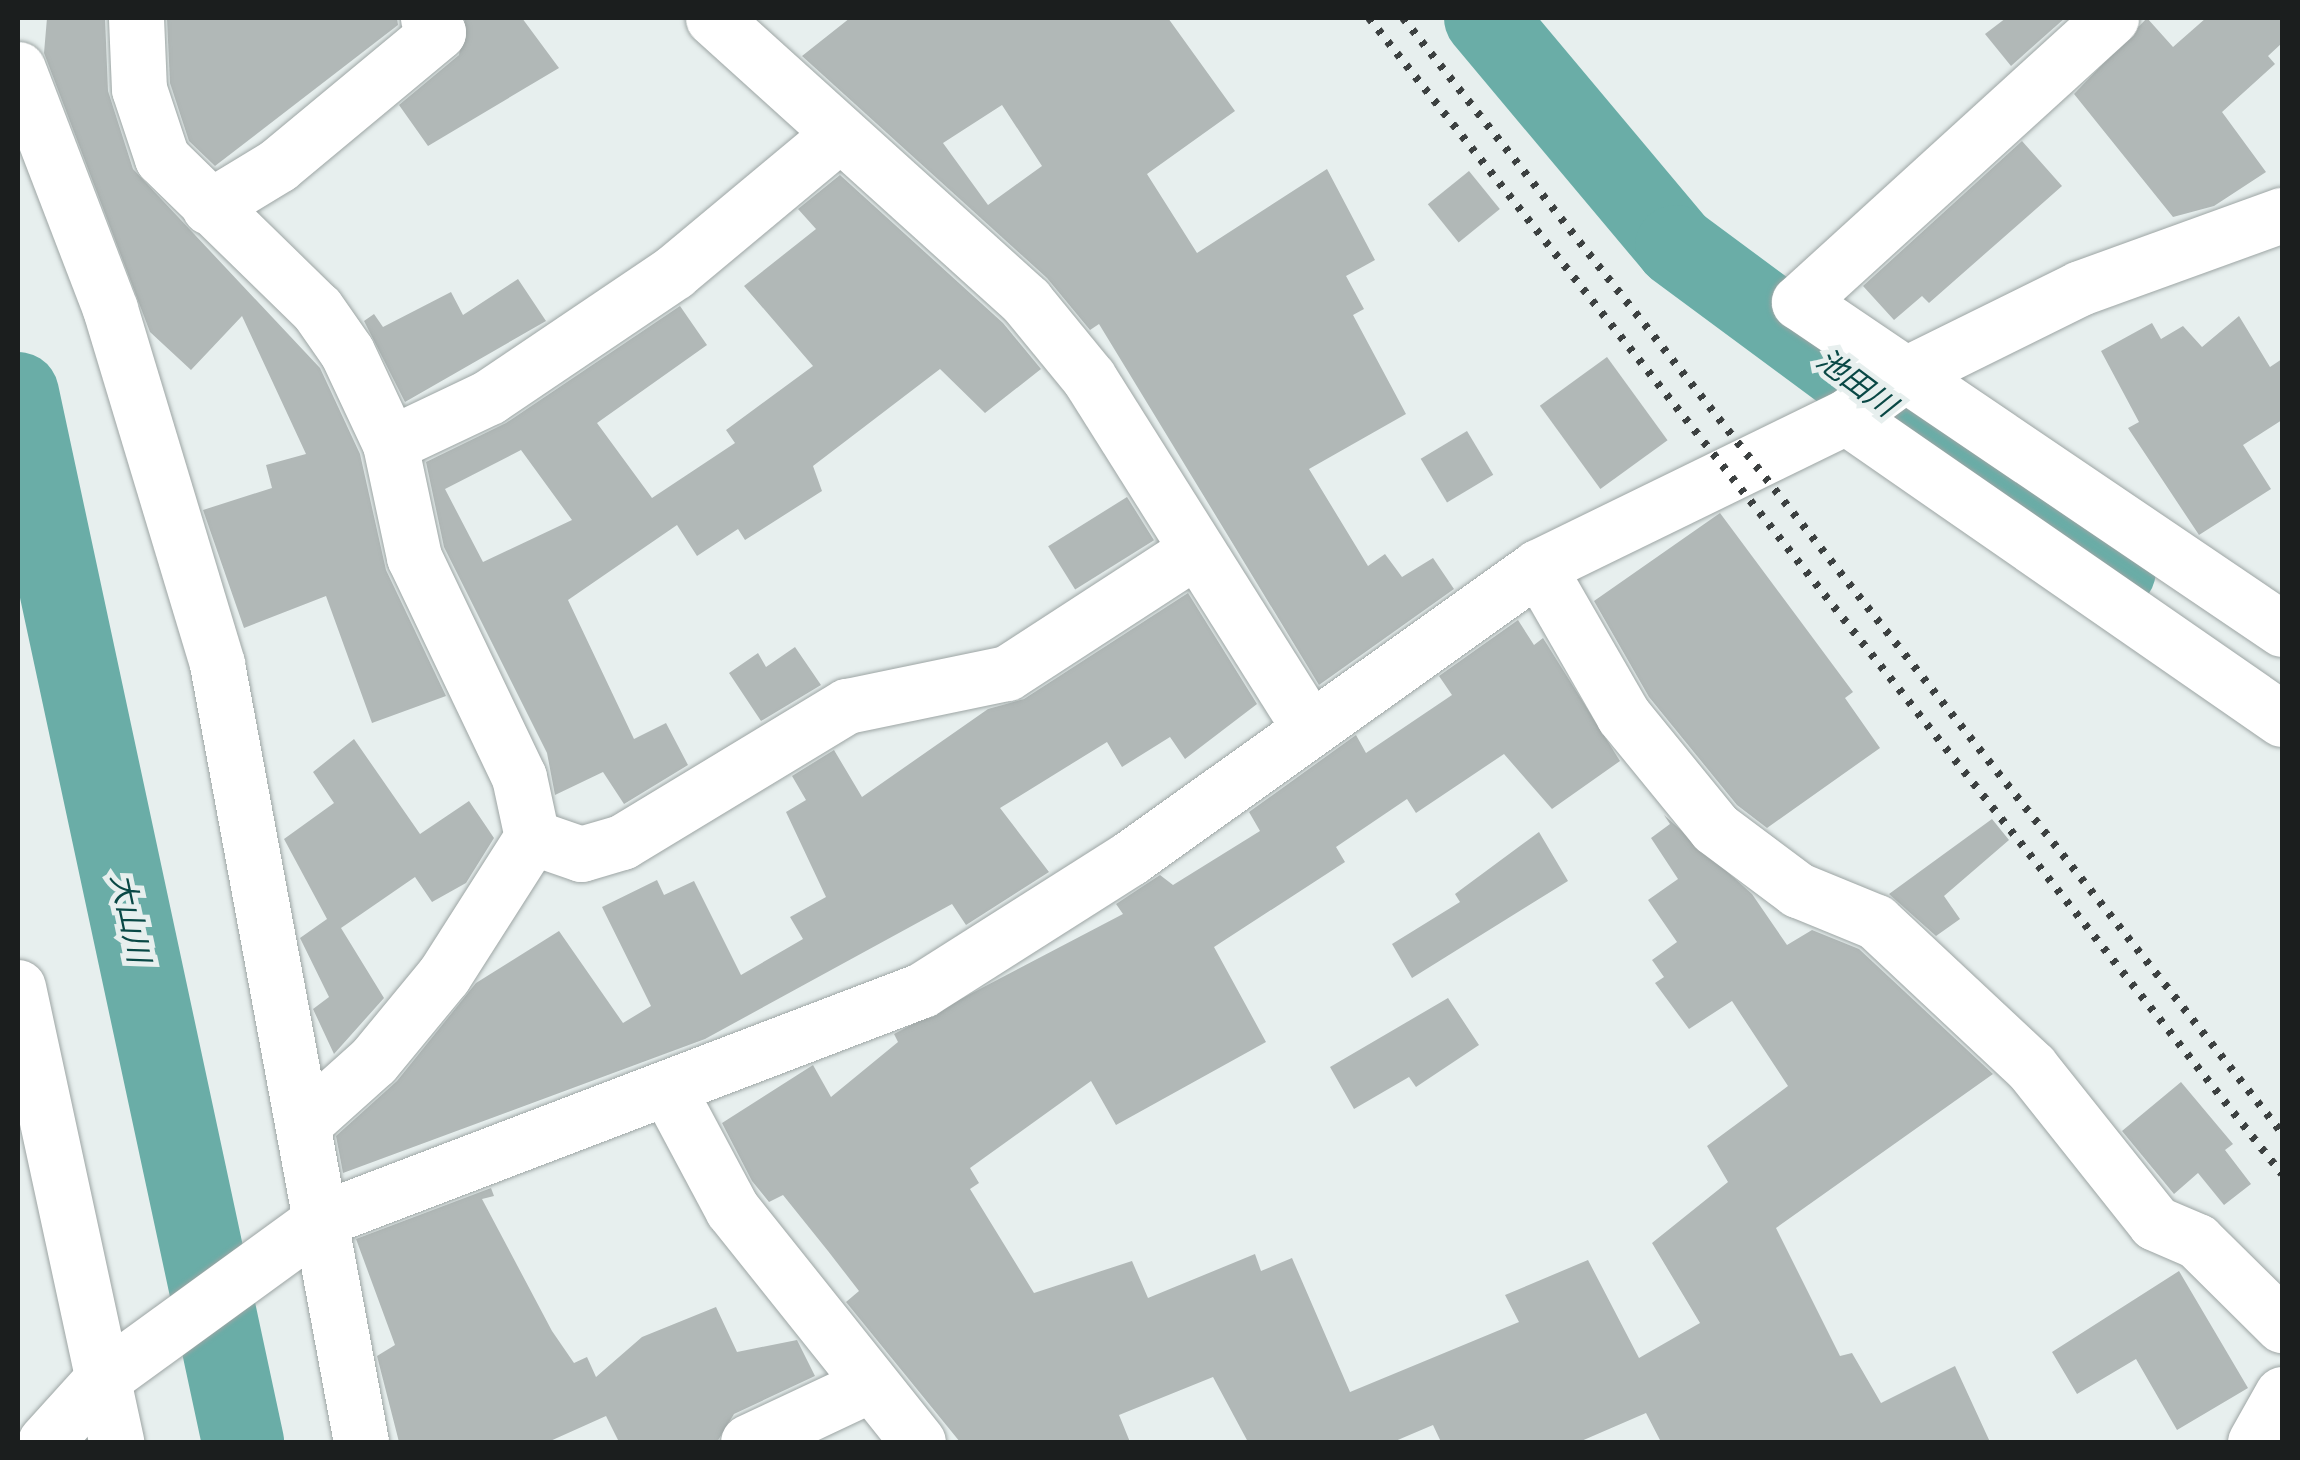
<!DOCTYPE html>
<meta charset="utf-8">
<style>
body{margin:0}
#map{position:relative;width:2300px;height:1460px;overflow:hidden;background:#e7efee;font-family:"Times New Roman","Noto Sans JP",serif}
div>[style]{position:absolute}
.river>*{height:82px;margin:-41px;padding:0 41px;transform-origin:41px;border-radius:41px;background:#6aada7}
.building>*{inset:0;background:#b1b8b7;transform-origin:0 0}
.roads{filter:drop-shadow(0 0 2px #9da5a4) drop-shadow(0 0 2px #9da5a4)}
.minor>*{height:55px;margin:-27.5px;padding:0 27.5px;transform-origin:27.5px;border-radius:27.5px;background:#fff}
.rail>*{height:8px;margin-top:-4px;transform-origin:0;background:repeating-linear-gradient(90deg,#3c4040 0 5px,transparent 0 15px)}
span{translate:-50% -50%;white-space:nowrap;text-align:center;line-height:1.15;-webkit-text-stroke:10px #e7efee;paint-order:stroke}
.water-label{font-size:30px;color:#094845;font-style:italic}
.frame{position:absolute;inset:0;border:20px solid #1b1e1e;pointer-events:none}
</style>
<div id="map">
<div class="river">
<div style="left:1485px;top:18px;width:297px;rotate:50deg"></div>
<div style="left:1676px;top:246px;width:546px;rotate:36.51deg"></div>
<div style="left:18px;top:393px;width:1073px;rotate:77.89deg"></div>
</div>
<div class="building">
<div style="clip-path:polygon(47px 18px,105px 18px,108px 91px,133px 169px,320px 368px,360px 454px,386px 570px,446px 696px,372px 723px,326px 596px,244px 628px,203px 510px,272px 488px,266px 465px,306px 454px,242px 316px,191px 370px,150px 332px,44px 53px)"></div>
<div style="clip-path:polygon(167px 18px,397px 18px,398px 25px,215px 166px,189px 141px,170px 83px)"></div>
<div style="clip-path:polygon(465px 18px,522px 18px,559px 68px,428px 146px,399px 105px,459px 55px)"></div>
<div style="clip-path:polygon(evenodd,850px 18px,1168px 18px,1235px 111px,1147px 174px,1197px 253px,1327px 169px,1375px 260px,1346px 276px,1364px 309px,1353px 315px,1406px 414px,1309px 469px,1368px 566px,1385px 554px,1402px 577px,1433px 558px,1454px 589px,1319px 685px,1099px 324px,1090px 330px,1047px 278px,802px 56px,850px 18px,1002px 105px,1042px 166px,988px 205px,943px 143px,1002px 105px)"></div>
<div style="clip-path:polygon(2006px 18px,2065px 18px,2011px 66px,1985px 34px)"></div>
<div style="clip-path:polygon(2147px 18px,2173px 47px,2206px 18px,2282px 18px,2282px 43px,2268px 56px,2275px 64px,2222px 112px,2266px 172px,2214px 206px,2173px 217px,2074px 94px)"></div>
<div style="clip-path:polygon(2022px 141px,2062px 186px,1929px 303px,1922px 296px,1894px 320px,1863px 286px)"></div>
<div style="left:1469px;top:171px;width:49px;height:53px;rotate:51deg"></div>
<div style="clip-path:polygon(evenodd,840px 175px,1003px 323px,1041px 369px,985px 413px,940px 369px,813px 466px,822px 491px,745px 540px,738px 529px,697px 556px,677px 525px,568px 600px,634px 739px,666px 723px,688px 765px,624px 804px,603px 772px,555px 795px,547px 753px,444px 547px,426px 462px,506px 423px,680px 306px,707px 345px,597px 423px,652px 498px,735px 443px,726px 430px,813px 366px,744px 286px,816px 229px,798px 209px,840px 175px,521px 450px,572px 520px,483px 562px,445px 489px,521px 450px)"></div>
<div style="clip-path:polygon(518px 279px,546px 321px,405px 402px,364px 321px,374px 314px,383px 327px,451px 292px,463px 315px)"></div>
<div style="clip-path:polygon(2239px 316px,2270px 367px,2282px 359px,2282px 420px,2243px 445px,2271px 489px,2199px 535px,2128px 428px,2139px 422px,2101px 351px,2152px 323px,2161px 339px,2183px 326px,2202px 347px)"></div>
<div style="left:1607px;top:357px;width:103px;height:83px;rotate:54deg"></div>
<div style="left:1467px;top:431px;width:51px;height:54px;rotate:59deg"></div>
<div style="left:1127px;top:497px;width:51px;height:93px;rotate:58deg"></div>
<div style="clip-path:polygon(1720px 513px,1853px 692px,1845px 698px,1880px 748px,1767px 828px,1737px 805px,1649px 697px,1594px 601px)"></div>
<div style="clip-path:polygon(1188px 593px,1257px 704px,1185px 759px,1170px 737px,1122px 767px,1107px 742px,1000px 808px,1049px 872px,966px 925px,952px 904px,705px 1039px,343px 1173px,336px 1136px,397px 1081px,476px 983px,559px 931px,623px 1023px,651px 1006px,602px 907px,657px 880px,664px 895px,694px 881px,741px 975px,803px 939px,790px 917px,826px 897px,786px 812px,806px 800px,792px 776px,834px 750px,862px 797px,988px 709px,1024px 699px)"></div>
<div style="clip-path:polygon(1518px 620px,1534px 645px,1543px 638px,1620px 761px,1552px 809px,1504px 754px,1416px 813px,1407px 799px,1336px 847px,1345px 862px,1214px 947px,1266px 1042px,1116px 1125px,1091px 1081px,970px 1168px,979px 1183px,970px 1189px,1034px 1293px,1132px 1261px,1148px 1298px,1255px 1254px,1261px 1271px,1292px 1258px,1350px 1392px,1519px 1322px,1505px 1295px,1588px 1260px,1639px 1358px,1700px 1323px,1652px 1243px,1728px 1182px,1707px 1146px,1788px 1086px,1732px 1001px,1689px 1029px,1655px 983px,1664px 977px,1652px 960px,1677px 942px,1648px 900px,1678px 879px,1651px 838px,1670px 824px,1664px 815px,1752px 894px,1787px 945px,1812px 930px,1859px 949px,1993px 1074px,1776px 1228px,1840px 1356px,1852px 1353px,1881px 1403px,1955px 1366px,1990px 1442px,1661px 1442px,1646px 1413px,1579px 1442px,1441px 1442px,1433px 1425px,1393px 1442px,1248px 1442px,1213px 1377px,1119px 1415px,1130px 1442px,960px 1442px,846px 1302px,859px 1291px,828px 1251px,783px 1195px,769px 1202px,752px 1181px,722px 1123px,813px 1065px,831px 1097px,898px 1042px,894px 1034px,1123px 914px,1116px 904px,1160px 875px,1173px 885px,1260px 831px,1249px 812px,1356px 735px,1366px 753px,1452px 695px,1439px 676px)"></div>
<div style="clip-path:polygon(795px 647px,821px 685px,761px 721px,729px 673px,758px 653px,766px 667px)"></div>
<div style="clip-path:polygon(354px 739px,420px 834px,469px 801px,494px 838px,466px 883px,432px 902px,415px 877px,341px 928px,384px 998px,334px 1054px,313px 1009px,329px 997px,300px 938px,327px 919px,284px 839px,334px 803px,313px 772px)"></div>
<div style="clip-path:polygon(1992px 819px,2009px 840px,1944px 896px,1960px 919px,1936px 936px,1889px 894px)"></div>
<div style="clip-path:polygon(1539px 832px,1568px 881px,1412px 978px,1392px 944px,1460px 902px,1455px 894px)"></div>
<div style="clip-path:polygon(1448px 998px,1479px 1045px,1416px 1087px,1409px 1077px,1354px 1109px,1330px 1067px)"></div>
<div style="clip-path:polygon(2181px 1082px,2233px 1144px,2225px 1150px,2251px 1184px,2224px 1205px,2198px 1173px,2174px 1194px,2122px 1131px)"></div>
<div style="clip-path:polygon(491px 1188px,494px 1196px,482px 1199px,552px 1331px,574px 1363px,587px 1357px,596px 1377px,642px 1337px,716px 1307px,737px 1352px,797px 1340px,815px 1376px,734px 1414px,717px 1442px,619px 1442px,606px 1416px,548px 1442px,399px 1442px,377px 1356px,395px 1345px,356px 1239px)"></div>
<div style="clip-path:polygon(2179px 1271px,2248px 1388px,2177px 1430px,2136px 1359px,2077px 1394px,2052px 1352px)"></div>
</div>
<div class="roads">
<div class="minor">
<div style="left:136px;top:18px;width:71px;rotate:87.6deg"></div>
<div style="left:139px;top:89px;width:73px;rotate:71.6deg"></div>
<div style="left:162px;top:158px;width:216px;rotate:44.3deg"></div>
<div style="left:317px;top:309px;width:52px;rotate:55.1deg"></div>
<div style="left:347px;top:352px;width:102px;rotate:64.9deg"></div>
<div style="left:390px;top:444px;width:116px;rotate:78deg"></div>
<div style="left:414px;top:557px;width:244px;rotate:64.5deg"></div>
<div style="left:519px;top:777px;width:61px;rotate:77.8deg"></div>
<div style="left:532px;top:837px;width:164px;rotate:122.5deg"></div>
<div style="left:444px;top:975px;width:112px;rotate:129.5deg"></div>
<div style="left:373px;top:1061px;width:91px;rotate:138.1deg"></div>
<div style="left:713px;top:18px;width:422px;rotate:42.1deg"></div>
<div style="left:1026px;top:301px;width:99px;rotate:50.7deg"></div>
<div style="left:1089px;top:378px;width:413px;rotate:57.8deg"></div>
<div style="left:2111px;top:18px;width:422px;rotate:137.7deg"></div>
<div style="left:1799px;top:302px;width:583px;rotate:34.1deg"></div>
<div style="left:18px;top:69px;width:257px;rotate:69deg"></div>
<div style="left:110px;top:309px;width:371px;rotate:73.2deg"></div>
<div style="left:217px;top:664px;width:791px;rotate:79.51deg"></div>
<div style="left:209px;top:207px;width:81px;rotate:-31.3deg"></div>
<div style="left:278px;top:165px;width:208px;rotate:-39.7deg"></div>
<div style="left:438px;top:32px;width:17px;rotate:-126deg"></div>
<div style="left:1846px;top:417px;width:530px;rotate:34.71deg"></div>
<div style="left:390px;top:444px;width:110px;rotate:-25.4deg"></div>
<div style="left:489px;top:397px;width:223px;rotate:-34deg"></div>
<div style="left:674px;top:272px;width:211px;rotate:-39.8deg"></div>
<div style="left:1538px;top:567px;width:171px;rotate:60.1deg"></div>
<div style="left:1623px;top:715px;width:146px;rotate:50.8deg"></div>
<div style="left:1715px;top:828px;width:104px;rotate:36.8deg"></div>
<div style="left:1798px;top:890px;width:84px;rotate:22.3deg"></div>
<div style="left:1876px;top:922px;width:212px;rotate:43.1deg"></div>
<div style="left:2031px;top:1067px;width:199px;rotate:51.5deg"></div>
<div style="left:2155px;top:1223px;width:46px;rotate:23.2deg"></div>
<div style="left:2197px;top:1241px;width:120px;rotate:44.7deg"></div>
<div style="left:532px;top:837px;width:52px;rotate:19.1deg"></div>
<div style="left:581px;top:854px;width:43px;rotate:-16.3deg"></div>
<div style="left:622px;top:842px;width:263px;rotate:-31.2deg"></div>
<div style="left:847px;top:706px;width:163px;rotate:-11.7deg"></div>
<div style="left:1007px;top:673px;width:224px;rotate:-33deg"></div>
<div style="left:18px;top:987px;width:465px;rotate:77.8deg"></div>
<div style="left:669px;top:1091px;width:134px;rotate:61.9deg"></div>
<div style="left:732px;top:1209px;width:298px;rotate:51.4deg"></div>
<div style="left:45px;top:1442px;width:85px;rotate:-47.9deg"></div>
<div style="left:102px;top:1379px;width:272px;rotate:-36deg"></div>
<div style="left:322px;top:1219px;width:642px;rotate:-20.89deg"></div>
<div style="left:922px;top:990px;width:246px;rotate:-32.4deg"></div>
<div style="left:1130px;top:858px;width:501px;rotate:-35.5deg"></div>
<div style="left:1538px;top:567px;width:343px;rotate:-26deg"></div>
<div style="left:1846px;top:417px;width:69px;rotate:-36.2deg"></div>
<div style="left:1902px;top:376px;width:199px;rotate:-26.3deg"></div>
<div style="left:2080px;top:288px;width:215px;rotate:-19.9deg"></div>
<div style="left:748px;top:1442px;width:132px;rotate:-25.2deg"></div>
<div style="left:2255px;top:1442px;width:55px;rotate:-60.6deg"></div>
</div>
</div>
<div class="rail">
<div style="left:1369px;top:18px;width:1473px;rotate:51.7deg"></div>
<div style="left:1403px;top:18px;width:1420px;rotate:51.75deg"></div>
</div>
<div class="water-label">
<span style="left:1856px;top:383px;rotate:37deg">池田川</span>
<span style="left:130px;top:918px;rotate:78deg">大山川</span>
</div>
<div class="frame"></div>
</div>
